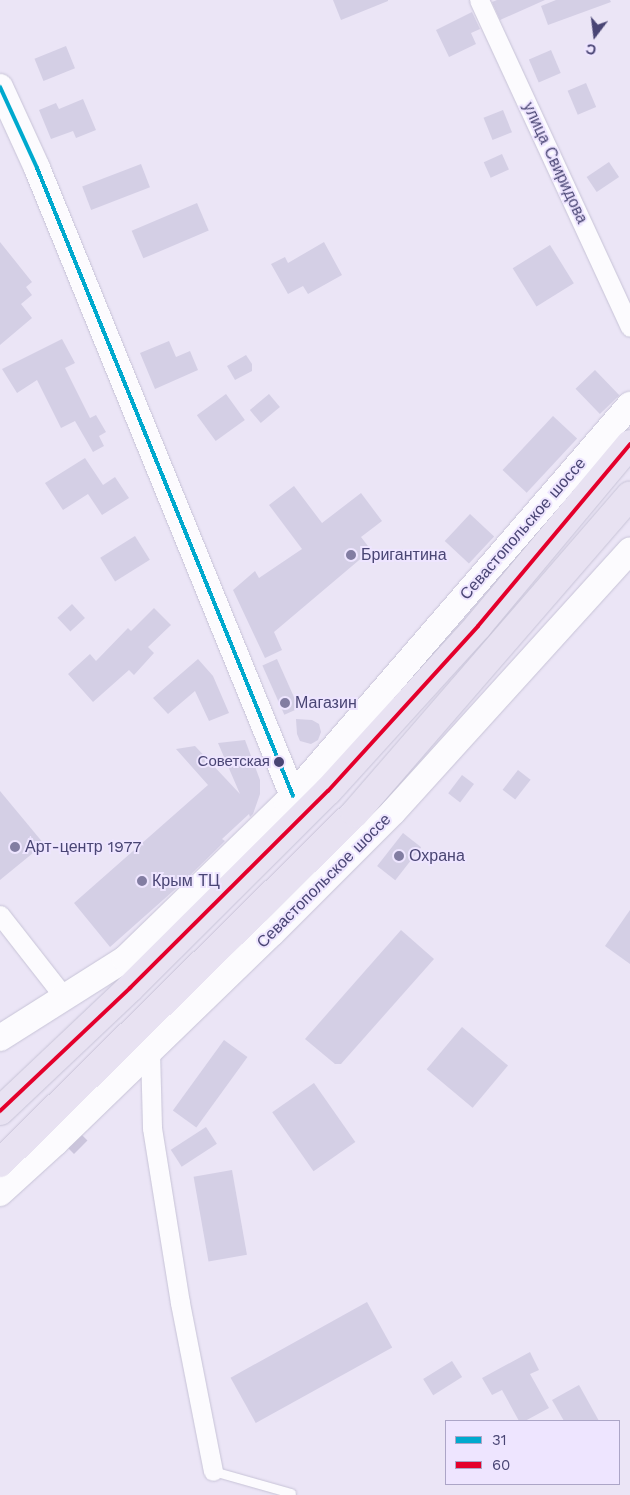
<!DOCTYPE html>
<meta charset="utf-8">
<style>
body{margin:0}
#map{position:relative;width:630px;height:1495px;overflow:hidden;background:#ebe5f6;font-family:"Work Sans",sans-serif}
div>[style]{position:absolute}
.building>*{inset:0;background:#d4cfe5;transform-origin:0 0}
.street-tunnel>*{height:19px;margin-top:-9.5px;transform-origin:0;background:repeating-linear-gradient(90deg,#cbc5dc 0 19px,transparent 0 28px)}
.roads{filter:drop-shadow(0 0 1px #c7c3d7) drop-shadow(0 0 1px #c7c3d7)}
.lane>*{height:9px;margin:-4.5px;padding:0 4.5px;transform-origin:4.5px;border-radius:4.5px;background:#fcfbfe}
.street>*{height:19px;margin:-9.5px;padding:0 9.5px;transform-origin:9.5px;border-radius:9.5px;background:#fcfbfe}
.secondary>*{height:26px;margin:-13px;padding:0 13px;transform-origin:13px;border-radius:13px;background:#fcfbfe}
.primary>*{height:28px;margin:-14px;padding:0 14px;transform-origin:14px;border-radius:14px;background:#e8e2f2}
.bus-1>*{height:4px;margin:-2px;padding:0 2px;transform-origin:2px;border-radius:2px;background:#00a9ce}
.bus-2>*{height:4px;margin:-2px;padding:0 2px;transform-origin:2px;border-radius:2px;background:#e4002b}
.dots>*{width:14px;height:14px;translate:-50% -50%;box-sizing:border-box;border:2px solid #eee5ff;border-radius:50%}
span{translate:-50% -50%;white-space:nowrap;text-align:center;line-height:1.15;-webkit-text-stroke:4px #eee5ff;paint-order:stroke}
.bus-label{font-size:15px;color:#494574}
.right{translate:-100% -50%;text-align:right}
.street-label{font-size:16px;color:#494574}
.poi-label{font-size:16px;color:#494574}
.left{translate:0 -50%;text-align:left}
.legend{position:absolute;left:445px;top:1420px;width:175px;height:65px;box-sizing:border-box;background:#eee5ff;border:1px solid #aca5c7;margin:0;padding:6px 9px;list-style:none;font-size:15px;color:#494574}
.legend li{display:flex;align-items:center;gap:10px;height:25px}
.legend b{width:25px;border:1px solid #aca5c7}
.north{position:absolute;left:570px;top:10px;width:50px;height:50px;-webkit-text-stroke:4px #eee5ff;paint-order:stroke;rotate:195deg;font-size:14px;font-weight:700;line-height:20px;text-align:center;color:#494574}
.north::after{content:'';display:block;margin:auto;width:18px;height:22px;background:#494574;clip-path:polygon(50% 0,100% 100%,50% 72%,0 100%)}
</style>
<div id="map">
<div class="building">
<div style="clip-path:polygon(333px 0,388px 0,388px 1px,341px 20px)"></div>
<div style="clip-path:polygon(497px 0,545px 0,500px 20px,492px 2px)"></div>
<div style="clip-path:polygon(556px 0,610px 0,611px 2px,548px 25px,541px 6px)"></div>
<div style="clip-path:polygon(472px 12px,480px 29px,471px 33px,476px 44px,449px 57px,436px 30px)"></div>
<div style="left:66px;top:46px;width:24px;height:34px;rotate:68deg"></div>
<div style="left:551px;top:50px;width:25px;height:24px;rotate:67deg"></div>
<div style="left:586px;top:83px;width:26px;height:20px;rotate:67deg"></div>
<div style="clip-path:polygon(83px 99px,96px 130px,76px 138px,73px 131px,51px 139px,39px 110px,56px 103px,59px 109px)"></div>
<div style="left:503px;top:110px;width:24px;height:21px;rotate:68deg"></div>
<div style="left:502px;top:154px;width:17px;height:20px;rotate:66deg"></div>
<div style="left:609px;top:162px;width:18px;height:27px;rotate:56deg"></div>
<div style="left:141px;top:164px;width:25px;height:63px;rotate:69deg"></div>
<div style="left:197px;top:203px;width:30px;height:71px;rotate:67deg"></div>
<div style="clip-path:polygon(0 242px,32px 282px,26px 287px,32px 295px,21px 304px,32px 318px,0 345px)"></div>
<div style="clip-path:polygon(324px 242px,342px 275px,308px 294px,303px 286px,288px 294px,271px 264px,285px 257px,288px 263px)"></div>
<div style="left:550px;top:245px;width:45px;height:44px;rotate:58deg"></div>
<div style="clip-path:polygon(62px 339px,75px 363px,65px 368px,90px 418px,96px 415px,106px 432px,99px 436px,104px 446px,93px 452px,75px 421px,61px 428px,37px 380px,17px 393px,2px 369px)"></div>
<div style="clip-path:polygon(169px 341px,176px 357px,190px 351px,198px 370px,155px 389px,140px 353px)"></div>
<div style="clip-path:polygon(246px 355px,252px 364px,252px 371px,235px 380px,227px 366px)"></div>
<div style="left:595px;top:370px;width:35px;height:27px;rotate:46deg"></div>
<div style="left:226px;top:394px;width:32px;height:36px;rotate:54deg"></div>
<div style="left:269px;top:394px;width:17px;height:25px;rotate:50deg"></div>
<div style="left:553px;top:416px;width:33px;height:74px;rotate:43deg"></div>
<div style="clip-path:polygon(85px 458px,103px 485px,115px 477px,129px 498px,102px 515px,88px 494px,63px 510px,45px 483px)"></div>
<div style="clip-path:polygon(294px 486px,322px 523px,361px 493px,382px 521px,361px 537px,371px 550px,274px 632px,282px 650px,265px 658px,233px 590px,255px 571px,259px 578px,302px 549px,269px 505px)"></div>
<div style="left:470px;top:514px;width:33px;height:37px;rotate:43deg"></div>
<div style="left:135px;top:536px;width:28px;height:41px;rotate:58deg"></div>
<div style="left:72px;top:604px;width:19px;height:20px;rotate:47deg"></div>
<div style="clip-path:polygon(154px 608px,171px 625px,148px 647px,154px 653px,134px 675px,129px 670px,93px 702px,68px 674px,90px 654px,96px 661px,128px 628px,131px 631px)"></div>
<div style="clip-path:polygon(198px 659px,213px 676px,229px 713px,209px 721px,195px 691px,168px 714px,153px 698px)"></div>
<div style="left:277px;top:659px;width:54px;height:16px;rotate:66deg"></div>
<div style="clip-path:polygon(296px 719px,312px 720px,319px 724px,321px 732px,318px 740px,311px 744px,300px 741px,297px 734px)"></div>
<div style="clip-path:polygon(245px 740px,260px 780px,260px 794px,253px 814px,250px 817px,249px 814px,222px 839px,225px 841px,181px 884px,110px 947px,74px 903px,208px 785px,176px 749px,195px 746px,240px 794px,218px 743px)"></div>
<div style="left:518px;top:770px;width:16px;height:25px;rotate:38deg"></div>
<div style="left:462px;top:775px;width:15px;height:23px;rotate:37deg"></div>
<div style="clip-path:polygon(0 791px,44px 844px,0 880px)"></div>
<div style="left:403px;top:833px;width:23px;height:42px;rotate:38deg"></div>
<div style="clip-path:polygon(630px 910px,630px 964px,605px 946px)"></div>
<div style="clip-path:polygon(401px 930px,434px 959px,341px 1064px,335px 1064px,305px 1039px)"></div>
<div style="left:462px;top:1027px;width:60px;height:55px;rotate:40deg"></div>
<div style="left:224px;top:1040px;width:29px;height:87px;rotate:36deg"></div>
<div style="left:314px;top:1083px;width:72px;height:51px;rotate:55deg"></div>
<div style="left:206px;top:1127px;width:20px;height:42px;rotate:57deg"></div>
<div style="left:232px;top:1170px;width:86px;height:39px;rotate:80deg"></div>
<div style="left:367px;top:1302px;width:52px;height:156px;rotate:61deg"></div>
<div style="clip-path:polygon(530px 1352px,539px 1370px,530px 1374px,549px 1408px,525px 1421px,519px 1421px,502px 1390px,492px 1395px,482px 1378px)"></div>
<div style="left:452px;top:1361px;width:19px;height:34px;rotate:58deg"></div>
<div style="clip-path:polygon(579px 1385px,599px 1421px,564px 1421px,552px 1400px)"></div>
</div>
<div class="street-tunnel">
<div style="left:68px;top:1134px;width:18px;rotate:45deg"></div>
</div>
<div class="roads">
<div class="lane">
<div style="left:213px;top:1471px;width:81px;rotate:15.8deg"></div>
</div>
<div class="street">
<div style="left:479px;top:0;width:360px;rotate:65.2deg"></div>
<div style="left:0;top:915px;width:104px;rotate:52deg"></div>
<div style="left:150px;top:1050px;width:78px;rotate:88.5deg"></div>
<div style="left:152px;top:1128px;width:177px;rotate:80.9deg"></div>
<div style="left:180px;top:1303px;width:171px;rotate:78.9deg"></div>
</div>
<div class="secondary">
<div style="left:0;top:87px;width:89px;rotate:65.4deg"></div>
<div style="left:37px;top:168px;width:678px;rotate:67.82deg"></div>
<div style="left:0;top:1038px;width:148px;rotate:-32.3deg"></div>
<div style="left:125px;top:959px;width:226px;rotate:-44.1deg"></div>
<div style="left:287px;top:802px;width:525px;rotate:-49.17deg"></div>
<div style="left:0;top:1193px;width:74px;rotate:-42.3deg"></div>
<div style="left:55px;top:1143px;width:302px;rotate:-44.1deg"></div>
<div style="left:272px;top:933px;width:171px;rotate:-45deg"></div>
<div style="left:393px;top:812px;width:353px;rotate:-47.8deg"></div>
</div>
<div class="primary">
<div style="left:0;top:1111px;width:179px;rotate:-43.4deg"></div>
<div style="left:130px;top:988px;width:279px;rotate:-44.9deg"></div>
<div style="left:328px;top:791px;width:223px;rotate:-47.7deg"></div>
<div style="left:478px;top:626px;width:237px;rotate:-50.1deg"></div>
<div style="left:0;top:1163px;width:499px;rotate:-44.6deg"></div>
<div style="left:355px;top:813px;width:420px;rotate:-49.1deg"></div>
</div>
</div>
<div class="bus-1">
<div style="left:0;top:87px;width:89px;rotate:65.4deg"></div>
<div style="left:37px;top:168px;width:678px;rotate:67.82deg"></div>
</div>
<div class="bus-2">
<div style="left:0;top:1111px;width:179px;rotate:-43.4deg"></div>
<div style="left:130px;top:988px;width:279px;rotate:-44.9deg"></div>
<div style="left:328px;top:791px;width:223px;rotate:-47.7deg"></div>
<div style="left:478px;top:626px;width:237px;rotate:-50.1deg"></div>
</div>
<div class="dots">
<div style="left:351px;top:555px;background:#827da2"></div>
<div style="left:285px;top:703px;background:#827da2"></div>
<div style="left:279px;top:762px;background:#494574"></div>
<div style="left:15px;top:847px;background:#827da2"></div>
<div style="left:399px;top:856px;background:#827da2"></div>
<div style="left:142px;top:881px;background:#827da2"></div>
</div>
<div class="bus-label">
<span class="right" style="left:270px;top:762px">Советская</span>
</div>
<div class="street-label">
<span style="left:555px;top:163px;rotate:65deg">улица Свиридова</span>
<span style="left:523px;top:529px;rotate:-49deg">Севастопольское шоссе</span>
<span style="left:324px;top:881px;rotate:-45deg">Севастопольское шоссе</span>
</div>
<div class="poi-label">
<span class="left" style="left:361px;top:555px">Бригантина</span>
<span class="left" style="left:295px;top:703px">Магазин</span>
<span class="left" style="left:25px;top:847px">Арт-центр 1977</span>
<span class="left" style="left:409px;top:856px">Охрана</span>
<span class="left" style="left:152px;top:881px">Крым ТЦ</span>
</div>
<ul class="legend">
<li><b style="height:6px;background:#00a9ce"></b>31</li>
<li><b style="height:6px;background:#e4002b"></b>60</li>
</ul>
<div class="north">С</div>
</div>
